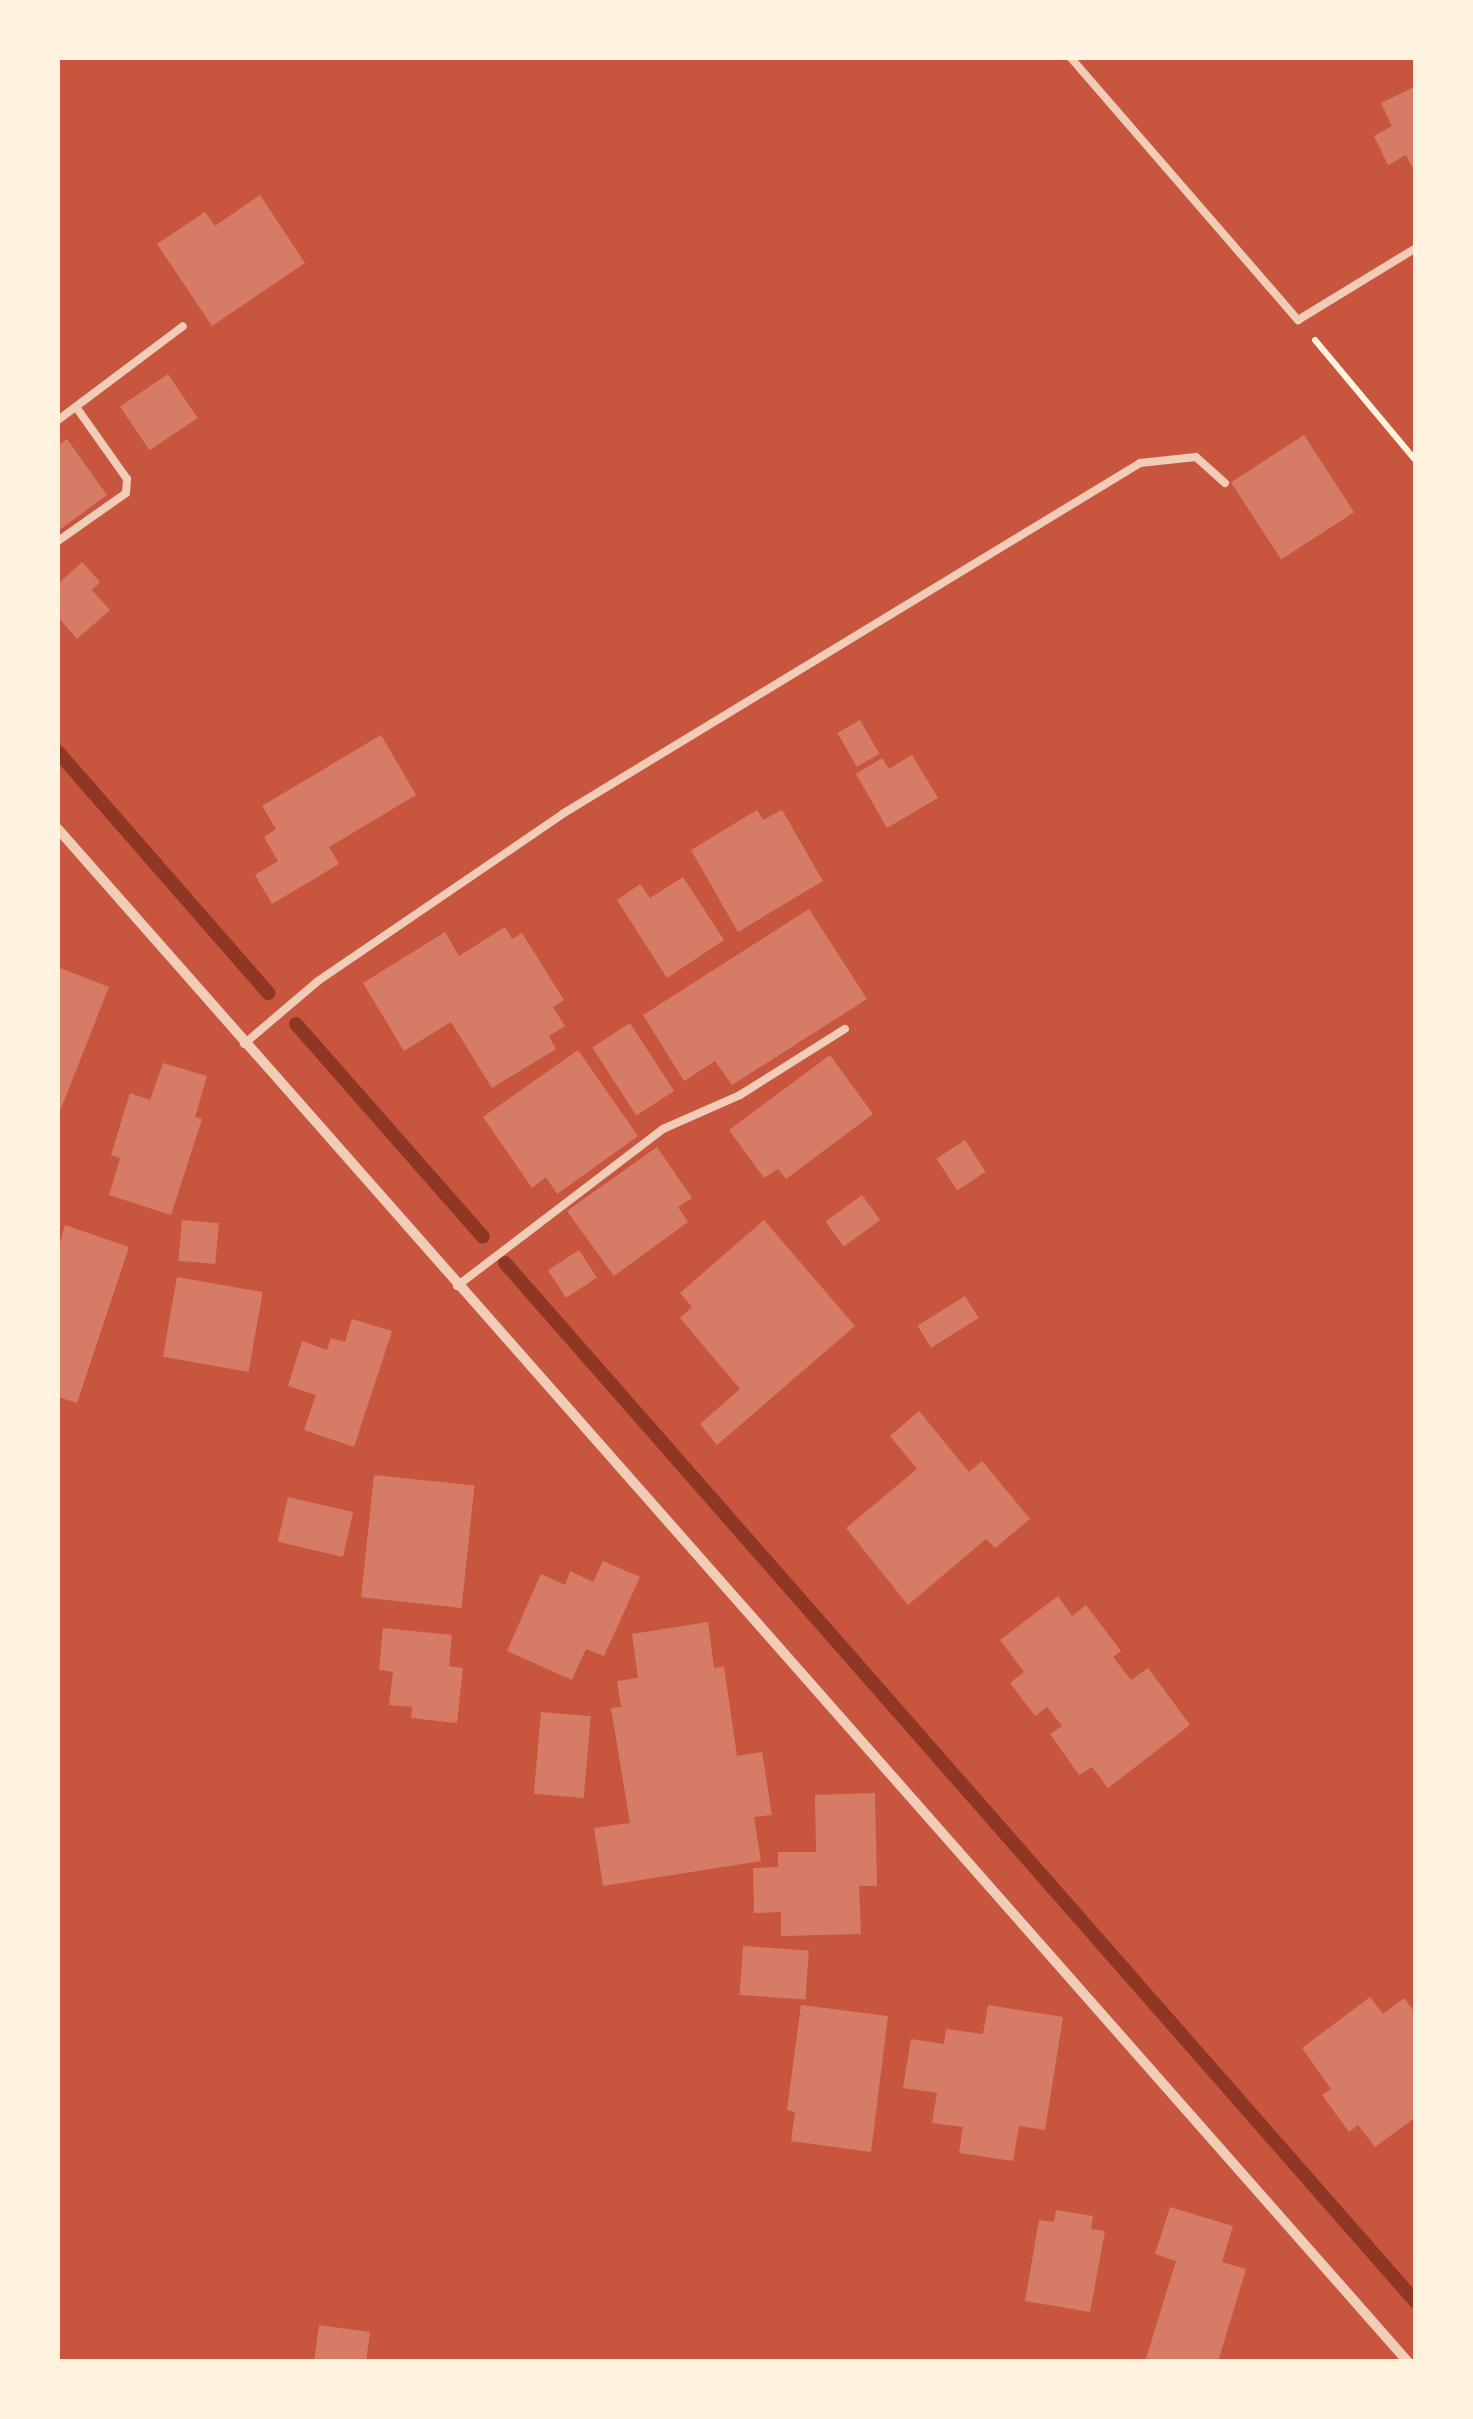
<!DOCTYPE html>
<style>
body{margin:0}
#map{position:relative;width:1473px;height:2419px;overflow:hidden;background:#c8553d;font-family:Helvetica,sans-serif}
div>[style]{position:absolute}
.stream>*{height:14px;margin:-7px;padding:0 7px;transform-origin:7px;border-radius:7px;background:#8f3625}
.building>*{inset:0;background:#d67c66;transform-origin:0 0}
.path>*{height:6px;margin:-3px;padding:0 3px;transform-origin:3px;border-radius:3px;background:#fff3e0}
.service>*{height:8px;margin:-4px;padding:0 4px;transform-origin:4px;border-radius:4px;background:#f1ccb7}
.minor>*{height:10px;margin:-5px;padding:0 5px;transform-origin:5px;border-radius:5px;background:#f1ccb7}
span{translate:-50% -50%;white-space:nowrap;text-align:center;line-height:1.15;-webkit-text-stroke:8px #fff3e0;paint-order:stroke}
.frame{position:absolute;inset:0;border:60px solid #fff3e0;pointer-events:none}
</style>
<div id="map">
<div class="stream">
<div style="left:58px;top:752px;width:320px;rotate:48.9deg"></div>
<div style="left:296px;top:1024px;width:283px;rotate:48.7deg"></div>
<div style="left:505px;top:1263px;width:1382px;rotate:48.76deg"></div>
</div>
<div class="building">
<div style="clip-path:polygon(1416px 86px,1416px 174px,1406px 155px,1388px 165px,1374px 136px,1392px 126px,1381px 103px)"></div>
<div style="clip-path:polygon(260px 195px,305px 263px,212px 326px,157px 244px,205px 212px,215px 226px)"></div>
<div style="left:168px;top:374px;width:53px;height:58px;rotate:56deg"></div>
<div style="left:1304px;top:435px;width:92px;height:87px;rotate:57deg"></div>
<div style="clip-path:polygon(67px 439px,107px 495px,58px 531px,58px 446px)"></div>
<div style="clip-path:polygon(82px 562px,100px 582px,92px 590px,110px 610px,77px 639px,58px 617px,58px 584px)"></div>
<div style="left:860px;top:720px;width:39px;height:26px;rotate:60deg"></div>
<div style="clip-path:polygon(381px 735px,416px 795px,329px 847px,339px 864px,272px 904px,255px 875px,278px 861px,264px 837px,276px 829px,262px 806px)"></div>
<div style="clip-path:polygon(912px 755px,938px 798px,887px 828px,856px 774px,882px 758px,889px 769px)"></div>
<div style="clip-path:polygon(757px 810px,763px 820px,782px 810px,823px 881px,738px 932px,691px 850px)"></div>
<div style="clip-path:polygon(683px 877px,724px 940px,667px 978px,617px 900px,640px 884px,650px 898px)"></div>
<div style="clip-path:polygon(809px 909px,867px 999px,732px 1085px,715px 1061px,684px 1081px,643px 1015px)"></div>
<div style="clip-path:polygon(505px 927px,512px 939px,522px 933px,564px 1000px,553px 1007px,565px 1026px,549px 1036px,556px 1049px,492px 1088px,451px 1022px,404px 1051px,363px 983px,445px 932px,459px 956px)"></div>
<div style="clip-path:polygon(60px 968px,109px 987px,58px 1116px,58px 973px)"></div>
<div style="left:630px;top:1023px;width:81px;height:45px;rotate:57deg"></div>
<div style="clip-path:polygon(578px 1050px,638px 1136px,557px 1194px,546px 1177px,532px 1188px,483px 1117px)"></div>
<div style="clip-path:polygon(830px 1055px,873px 1114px,786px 1179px,778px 1169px,764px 1178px,729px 1130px)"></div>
<div style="clip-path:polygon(163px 1063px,207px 1076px,195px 1117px,202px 1119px,171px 1215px,109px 1195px,120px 1158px,111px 1155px,130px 1093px,150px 1100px)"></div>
<div style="left:965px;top:1140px;width:38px;height:34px;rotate:57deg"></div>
<div style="clip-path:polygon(657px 1147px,692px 1198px,678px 1207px,688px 1222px,614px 1276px,567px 1211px)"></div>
<div style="left:862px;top:1195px;width:31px;height:45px;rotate:54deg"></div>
<div style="left:182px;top:1220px;width:37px;height:41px;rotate:5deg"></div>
<div style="clip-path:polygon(764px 1220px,855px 1326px,717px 1445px,700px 1424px,740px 1389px,680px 1318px,692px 1307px,680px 1293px)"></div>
<div style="clip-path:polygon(65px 1225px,129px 1247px,77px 1403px,58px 1397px,58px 1249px)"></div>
<div style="left:579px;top:1250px;width:33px;height:37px;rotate:57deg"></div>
<div style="left:177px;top:1277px;width:87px;height:81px;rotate:10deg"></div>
<div style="left:965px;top:1296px;width:26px;height:56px;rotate:58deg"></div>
<div style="clip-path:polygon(352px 1319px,392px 1331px,354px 1447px,304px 1430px,316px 1395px,288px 1386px,302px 1341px,327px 1350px,331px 1338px,345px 1342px)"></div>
<div style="clip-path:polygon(919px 1411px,969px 1472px,982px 1461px,1030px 1519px,995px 1548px,986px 1539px,908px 1605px,846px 1528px,917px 1469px,890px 1436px)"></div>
<div style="left:374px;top:1475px;width:101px;height:123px;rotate:6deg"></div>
<div style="left:288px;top:1497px;width:67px;height:46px;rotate:13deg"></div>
<div style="clip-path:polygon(603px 1561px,640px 1577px,604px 1656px,586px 1649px,572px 1680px,507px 1651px,541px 1574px,565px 1585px,570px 1571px,593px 1582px)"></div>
<div style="clip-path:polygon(1058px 1596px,1072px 1616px,1086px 1605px,1121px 1651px,1113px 1657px,1131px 1680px,1148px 1668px,1190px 1725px,1108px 1788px,1092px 1767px,1079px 1775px,1050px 1734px,1062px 1726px,1047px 1707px,1035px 1716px,1010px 1683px,1024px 1672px,1000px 1640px)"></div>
<div style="clip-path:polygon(708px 1622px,714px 1668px,724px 1667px,737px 1756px,762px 1752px,772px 1815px,754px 1817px,761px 1861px,603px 1886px,594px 1828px,630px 1823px,611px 1708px,621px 1707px,617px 1681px,638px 1678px,632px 1634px)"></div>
<div style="clip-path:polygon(383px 1628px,452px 1635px,449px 1666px,463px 1668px,457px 1723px,411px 1718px,412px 1707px,389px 1705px,393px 1672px,379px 1670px)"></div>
<div style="left:541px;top:1712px;width:50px;height:82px;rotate:5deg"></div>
<div style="clip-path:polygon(875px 1793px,877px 1886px,859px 1886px,861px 1934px,781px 1936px,781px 1912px,754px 1913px,753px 1868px,778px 1867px,778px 1852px,816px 1852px,815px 1795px)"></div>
<div style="left:743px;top:1946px;width:66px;height:49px;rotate:4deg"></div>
<div style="clip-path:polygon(1370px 1997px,1383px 2014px,1404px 1998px,1416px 2014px,1416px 2117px,1375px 2147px,1358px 2125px,1349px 2132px,1322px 2095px,1331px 2089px,1302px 2048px)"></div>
<div style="clip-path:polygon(801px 2005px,888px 2016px,871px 2152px,791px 2141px,795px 2112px,787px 2110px)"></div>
<div style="clip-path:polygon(988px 2005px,1063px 2017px,1045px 2130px,1019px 2126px,1013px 2161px,959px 2153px,963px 2127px,932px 2123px,937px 2093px,903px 2088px,911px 2039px,944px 2044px,946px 2029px,983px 2034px)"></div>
<div style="clip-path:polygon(1170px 2207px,1233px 2226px,1222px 2262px,1246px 2269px,1218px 2362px,1145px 2362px,1176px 2261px,1155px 2254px)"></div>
<div style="clip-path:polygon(1056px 2210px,1093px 2216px,1091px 2229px,1105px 2231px,1090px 2312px,1025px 2301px,1039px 2220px,1054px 2222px)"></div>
<div style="clip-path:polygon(319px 2325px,370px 2332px,366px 2362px,314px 2362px)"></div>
</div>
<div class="path">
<div style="left:1315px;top:340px;width:158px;rotate:50.1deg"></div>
</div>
<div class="service">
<div style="left:1071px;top:58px;width:347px;rotate:49.1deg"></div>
<div style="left:1298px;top:320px;width:138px;rotate:-31.4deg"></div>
<div style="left:58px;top:420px;width:156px;rotate:-36.9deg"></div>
<div style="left:58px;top:541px;width:83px;rotate:-35.2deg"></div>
<div style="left:126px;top:493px;width:14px;rotate:-86deg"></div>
<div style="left:127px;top:479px;width:88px;rotate:-125.3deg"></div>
<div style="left:244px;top:1044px;width:97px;rotate:-40.4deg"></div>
<div style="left:318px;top:981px;width:298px;rotate:-34.3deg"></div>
<div style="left:564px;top:813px;width:674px;rotate:-31.28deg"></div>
<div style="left:1140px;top:463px;width:56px;rotate:-6.1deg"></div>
<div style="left:1196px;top:457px;width:39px;rotate:42deg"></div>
<div style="left:457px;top:1286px;width:259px;rotate:-37.3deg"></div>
<div style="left:663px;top:1129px;width:84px;rotate:-23.8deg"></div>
<div style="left:740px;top:1095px;width:124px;rotate:-32.2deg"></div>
</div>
<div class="minor">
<div style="left:58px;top:829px;width:2043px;rotate:48.63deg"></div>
</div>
<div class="frame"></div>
</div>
